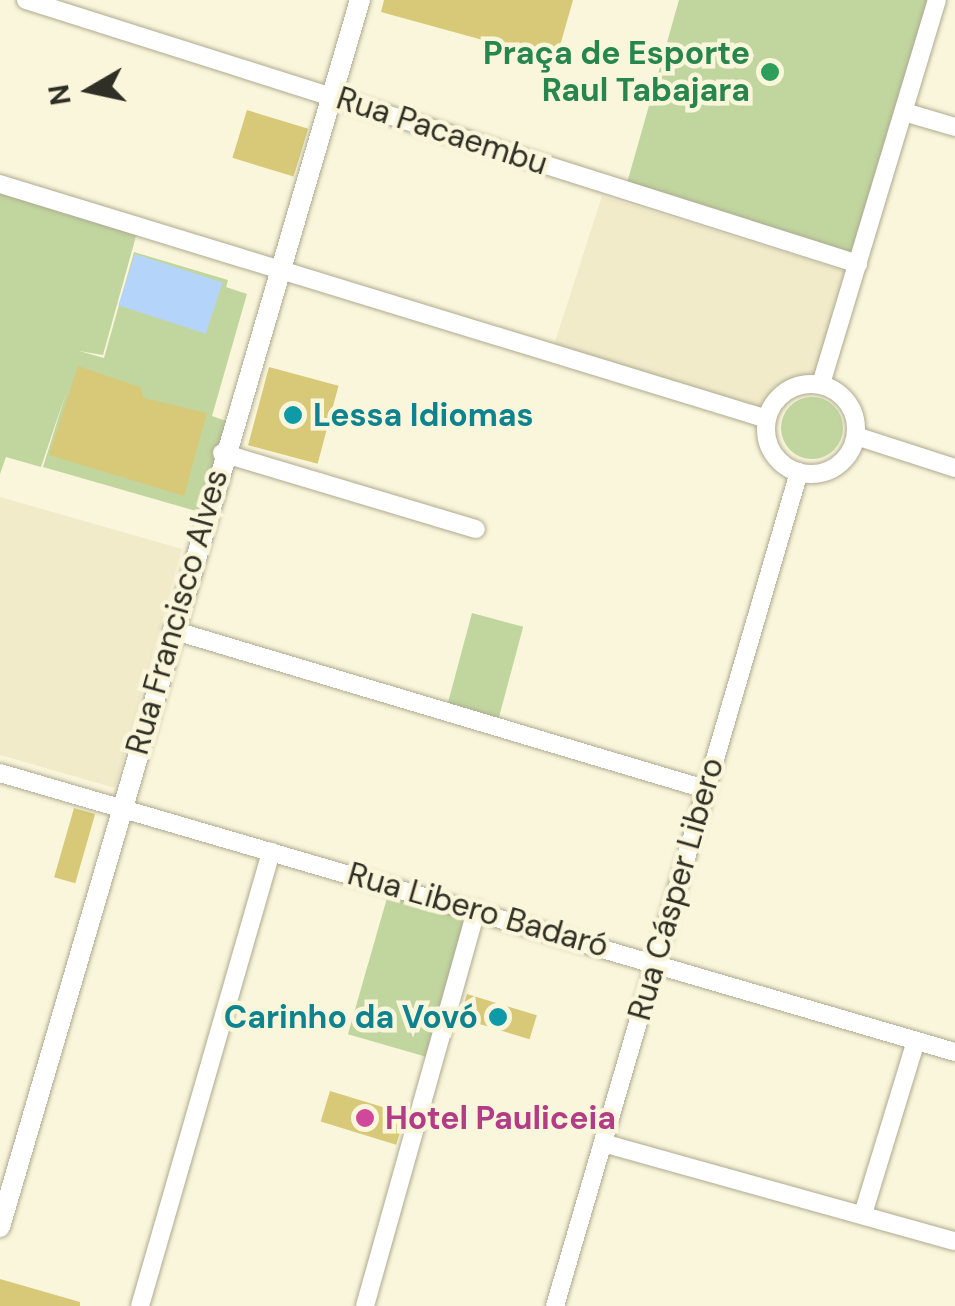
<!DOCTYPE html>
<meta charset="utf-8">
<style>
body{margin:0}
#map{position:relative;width:955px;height:1306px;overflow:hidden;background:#faf6db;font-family:"DM Sans",sans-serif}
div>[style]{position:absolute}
.built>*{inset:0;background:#f1ebca}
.green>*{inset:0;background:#c1d69f;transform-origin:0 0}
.round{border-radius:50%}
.water>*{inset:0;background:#b5d4f9;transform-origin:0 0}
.building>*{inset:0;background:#d7c978;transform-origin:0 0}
.roads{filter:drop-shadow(0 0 2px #aeaa91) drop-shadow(0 0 2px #aeaa91)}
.minor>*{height:18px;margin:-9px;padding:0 9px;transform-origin:9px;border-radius:9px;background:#fff}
.minor>.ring{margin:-9px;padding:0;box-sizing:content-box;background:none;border:18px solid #fff;border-radius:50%}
.tertiary>*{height:20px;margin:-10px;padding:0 10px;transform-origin:10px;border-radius:10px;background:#fff}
.dots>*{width:28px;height:28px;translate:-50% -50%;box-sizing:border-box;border:5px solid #faf6db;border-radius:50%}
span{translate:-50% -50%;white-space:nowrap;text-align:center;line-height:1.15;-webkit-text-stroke:9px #faf6db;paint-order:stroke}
.leisure-label{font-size:32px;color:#27864d;font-weight:700}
.right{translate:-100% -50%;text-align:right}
.street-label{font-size:32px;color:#302f25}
.culture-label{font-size:32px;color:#0d838f;font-weight:700}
.left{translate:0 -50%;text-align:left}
.hotel-label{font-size:32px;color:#b23c85;font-weight:700}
.north{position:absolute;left:40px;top:40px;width:100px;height:100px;-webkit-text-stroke:8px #faf6db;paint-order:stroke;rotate:261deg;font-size:28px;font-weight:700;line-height:40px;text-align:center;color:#302f25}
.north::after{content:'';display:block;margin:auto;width:35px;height:45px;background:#302f25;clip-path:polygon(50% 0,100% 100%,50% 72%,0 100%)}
</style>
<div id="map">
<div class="built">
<div style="clip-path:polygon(602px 196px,851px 273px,817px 378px,784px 385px,762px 413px,554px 345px)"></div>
<div style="clip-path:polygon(0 497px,182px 549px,115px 788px,0 755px)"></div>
</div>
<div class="green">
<div style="clip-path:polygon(679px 0,928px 0,852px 254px,627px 183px)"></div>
<div style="clip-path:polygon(0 187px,138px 229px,103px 355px,79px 351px,104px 358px,134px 252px,228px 280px,226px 287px,247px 294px,212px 416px,229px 422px,203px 513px,43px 467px,66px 393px,41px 467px,6px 457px,0 474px)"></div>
<div class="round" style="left:781px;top:397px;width:62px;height:62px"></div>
<div style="left:472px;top:613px;width:53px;height:98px;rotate:15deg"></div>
<div style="left:389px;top:891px;width:84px;height:149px;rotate:16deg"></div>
</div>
<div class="water">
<div style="left:135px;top:254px;width:92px;height:54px;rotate:18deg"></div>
</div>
<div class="building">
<div style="clip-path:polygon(384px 0,573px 0,556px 60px,381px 12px)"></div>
<div style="left:247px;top:110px;width:64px;height:50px;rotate:17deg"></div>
<div style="clip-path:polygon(78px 366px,140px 387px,144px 398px,207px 413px,184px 496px,49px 455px)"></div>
<div style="left:269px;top:367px;width:72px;height:81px;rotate:15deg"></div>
<div style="left:74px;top:808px;width:22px;height:72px;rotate:16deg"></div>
<div style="left:467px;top:994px;width:73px;height:25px;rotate:17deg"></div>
<div style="left:330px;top:1091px;width:79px;height:32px;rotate:17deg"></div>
<div style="clip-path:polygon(0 1279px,80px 1302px,80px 1306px,0 1306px)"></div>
</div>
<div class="roads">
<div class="minor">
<div style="left:26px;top:0;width:873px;rotate:17.6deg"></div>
<div style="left:904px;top:112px;width:53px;rotate:16.4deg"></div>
<div style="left:0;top:184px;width:802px;rotate:17.03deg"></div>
<div style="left:821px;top:384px;width:401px;rotate:-73.2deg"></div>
<div class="ring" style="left:766px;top:384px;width:72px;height:72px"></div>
<div style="left:856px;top:436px;width:104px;rotate:17.9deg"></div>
<div style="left:222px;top:453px;width:265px;rotate:16.7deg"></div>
<div style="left:172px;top:630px;width:556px;rotate:16.61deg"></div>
<div style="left:0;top:773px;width:995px;rotate:16.29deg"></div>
<div style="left:603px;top:1143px;width:365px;rotate:15.6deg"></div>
<div style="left:863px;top:1214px;width:181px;rotate:-73deg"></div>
<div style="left:140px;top:1306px;width:473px;rotate:-73.9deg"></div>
<div style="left:365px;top:1306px;width:411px;rotate:-74.3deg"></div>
<div style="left:555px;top:1306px;width:869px;rotate:-73.69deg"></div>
</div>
<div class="tertiary">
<div style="left:0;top:1227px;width:1279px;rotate:-73.65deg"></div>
</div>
</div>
<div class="dots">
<div style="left:770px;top:72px;background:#2e9e5b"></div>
<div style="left:293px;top:415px;background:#0f9aa8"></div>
<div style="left:498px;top:1017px;background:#0f9aa8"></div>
<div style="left:365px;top:1118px;background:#d1479c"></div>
</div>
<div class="leisure-label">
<span class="right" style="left:750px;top:72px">Praça de Esporte<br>Raul Tabajara</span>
</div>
<div class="street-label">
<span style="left:442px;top:131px;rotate:18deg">Rua Pacaembu</span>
<span style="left:177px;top:612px;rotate:-74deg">Rua Francisco Alves</span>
<span style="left:676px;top:889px;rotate:-74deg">Rua Cásper Libero</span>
<span style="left:478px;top:910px;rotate:16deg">Rua Libero Badaró</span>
</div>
<div class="culture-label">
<span class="left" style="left:313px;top:415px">Lessa Idiomas</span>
<span class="right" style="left:478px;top:1017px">Carinho da Vovó</span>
</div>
<div class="hotel-label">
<span class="left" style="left:385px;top:1118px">Hotel Pauliceia</span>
</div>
<div class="north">N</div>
</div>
